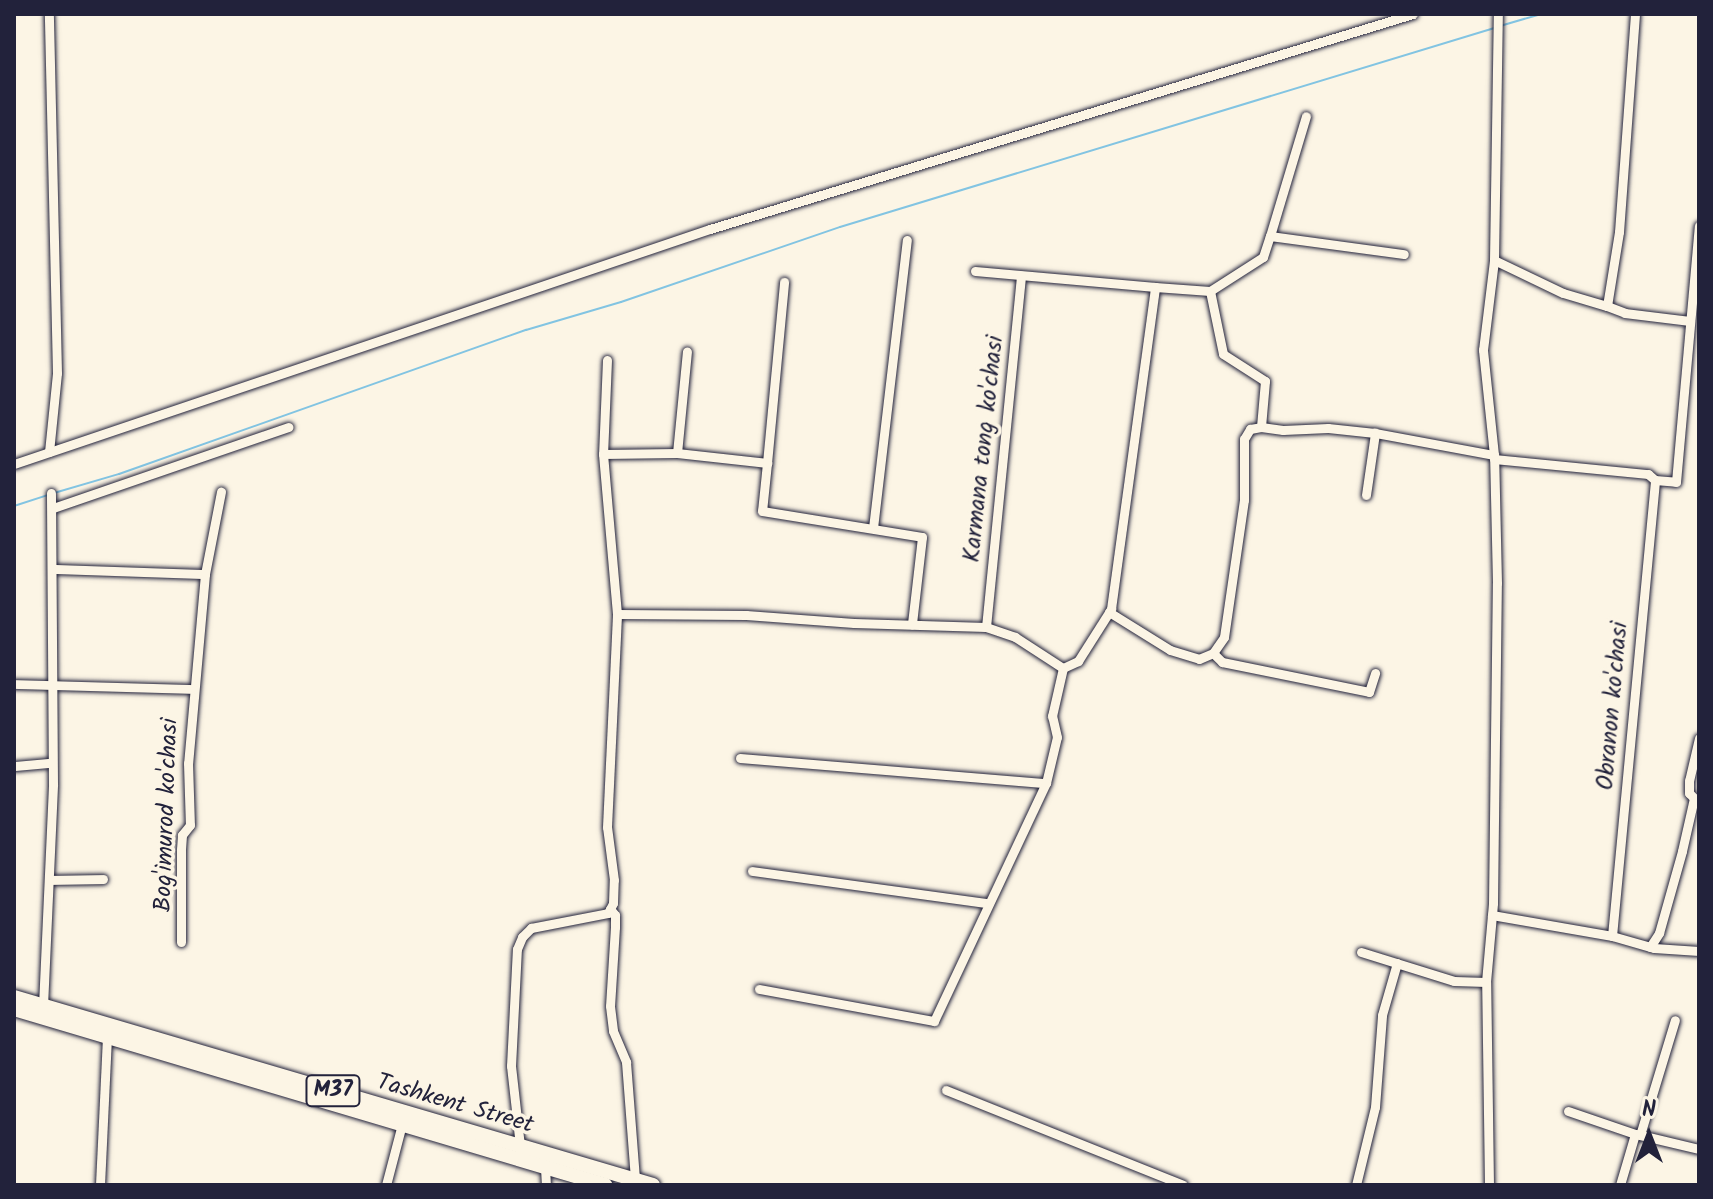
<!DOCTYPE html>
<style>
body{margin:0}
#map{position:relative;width:1713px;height:1199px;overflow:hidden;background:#fcf5e5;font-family:Kalam,sans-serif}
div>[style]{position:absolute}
.stream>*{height:2px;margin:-1px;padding:0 1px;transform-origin:1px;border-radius:1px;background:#82c4e2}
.roads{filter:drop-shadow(0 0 2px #22223b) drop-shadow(0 0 2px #22223b)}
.minor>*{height:9px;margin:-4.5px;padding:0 4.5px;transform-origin:4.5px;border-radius:4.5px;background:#fcf5e5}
.highway>*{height:14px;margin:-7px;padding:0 7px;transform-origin:7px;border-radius:7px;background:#fcf5e5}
span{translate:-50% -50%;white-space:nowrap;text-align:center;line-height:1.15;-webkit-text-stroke:7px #fcf5e5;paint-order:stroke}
.shield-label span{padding:2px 6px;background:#fcf5e5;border:2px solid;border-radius:6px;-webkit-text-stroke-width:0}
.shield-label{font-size:22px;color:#22223b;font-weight:700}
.street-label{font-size:24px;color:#22223b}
.frame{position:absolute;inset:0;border:16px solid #22223b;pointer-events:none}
.north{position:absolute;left:1609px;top:1095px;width:80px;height:80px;-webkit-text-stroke:6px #fcf5e5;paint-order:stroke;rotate:0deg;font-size:22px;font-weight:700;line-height:32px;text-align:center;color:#22223b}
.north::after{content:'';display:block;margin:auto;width:28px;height:36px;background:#22223b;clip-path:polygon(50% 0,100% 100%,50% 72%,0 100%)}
</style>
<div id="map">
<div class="stream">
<div style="left:1500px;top:26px;width:43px;rotate:-16.3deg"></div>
<div style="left:54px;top:493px;width:68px;rotate:-16.3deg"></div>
<div style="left:119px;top:474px;width:432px;rotate:-19.5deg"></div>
<div style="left:526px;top:330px;width:99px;rotate:-16.4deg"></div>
<div style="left:621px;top:302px;width:231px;rotate:-18.9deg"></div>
<div style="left:840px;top:227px;width:684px;rotate:-16.92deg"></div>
<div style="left:14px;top:506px;width:36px;rotate:-18deg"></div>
</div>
<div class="roads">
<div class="minor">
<div style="left:1270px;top:236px;width:125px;rotate:-73.3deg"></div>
<div style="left:1494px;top:260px;width:76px;rotate:25.6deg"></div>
<div style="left:1563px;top:293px;width:46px;rotate:16.5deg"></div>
<div style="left:1607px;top:306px;width:75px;rotate:-80.8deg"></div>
<div style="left:1619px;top:232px;width:219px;rotate:-85.8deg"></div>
<div style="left:975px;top:271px;width:181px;rotate:5.1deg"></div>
<div style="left:1210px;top:291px;width:63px;rotate:-32.7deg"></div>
<div style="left:1263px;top:257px;width:22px;rotate:-72deg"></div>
<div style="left:1270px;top:236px;width:135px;rotate:7.7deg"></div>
<div style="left:1607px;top:306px;width:19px;rotate:21deg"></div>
<div style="left:1625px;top:313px;width:65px;rotate:7deg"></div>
<div style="left:607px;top:360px;width:94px;rotate:92.4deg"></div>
<div style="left:603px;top:454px;width:161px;rotate:85deg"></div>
<div style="left:49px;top:452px;width:79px;rotate:-84.2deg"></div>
<div style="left:57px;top:373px;width:359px;rotate:-91.3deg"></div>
<div style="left:677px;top:453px;width:102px;rotate:-84.4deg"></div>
<div style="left:603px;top:454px;width:74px;rotate:-0.8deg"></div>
<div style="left:677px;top:453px;width:91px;rotate:6.3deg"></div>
<div style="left:767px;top:463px;width:48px;rotate:95.9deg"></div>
<div style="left:762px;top:511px;width:162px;rotate:9.2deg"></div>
<div style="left:922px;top:537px;width:88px;rotate:96.6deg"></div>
<div style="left:1494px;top:459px;width:155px;rotate:5.6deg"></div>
<div style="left:1648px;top:474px;width:9px;rotate:41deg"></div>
<div style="left:767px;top:463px;width:182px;rotate:-84.6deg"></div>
<div style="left:14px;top:464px;width:735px;rotate:-18.66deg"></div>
<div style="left:710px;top:229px;width:735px;rotate:-17.01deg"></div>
<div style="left:1366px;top:495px;width:63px;rotate:-81.7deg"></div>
<div style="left:53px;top:508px;width:249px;rotate:-19deg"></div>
<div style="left:873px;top:528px;width:290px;rotate:-83.3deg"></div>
<div style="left:53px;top:569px;width:152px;rotate:1.9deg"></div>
<div style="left:205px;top:574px;width:190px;rotate:95.1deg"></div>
<div style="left:188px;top:763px;width:62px;rotate:88.2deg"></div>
<div style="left:190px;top:825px;width:13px;rotate:129deg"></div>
<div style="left:182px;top:835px;width:15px;rotate:94deg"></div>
<div style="left:181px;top:850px;width:92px;rotate:90deg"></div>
<div style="left:205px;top:574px;width:84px;rotate:-79deg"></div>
<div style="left:1109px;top:612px;width:72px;rotate:31.9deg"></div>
<div style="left:1170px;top:650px;width:30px;rotate:17deg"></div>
<div style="left:1199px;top:659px;width:15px;rotate:-23deg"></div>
<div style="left:1213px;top:653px;width:19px;rotate:-55deg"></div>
<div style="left:1224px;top:637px;width:138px;rotate:-81.7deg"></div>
<div style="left:1244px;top:500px;width:61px;rotate:-90deg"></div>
<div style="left:1244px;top:439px;width:12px;rotate:-59deg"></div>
<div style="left:1250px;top:429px;width:11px;rotate:-10deg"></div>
<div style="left:986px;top:627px;width:353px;rotate:-84.3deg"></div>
<div style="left:1213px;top:653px;width:13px;rotate:45deg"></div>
<div style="left:1222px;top:662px;width:150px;rotate:11.5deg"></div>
<div style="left:1369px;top:692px;width:20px;rotate:-72deg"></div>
<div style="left:1063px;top:668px;width:17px;rotate:-25deg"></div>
<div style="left:1078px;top:661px;width:62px;rotate:-57.6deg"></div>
<div style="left:1111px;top:609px;width:325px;rotate:-82.2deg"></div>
<div style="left:1155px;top:287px;width:55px;rotate:4.2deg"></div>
<div style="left:1210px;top:291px;width:64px;rotate:78.3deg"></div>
<div style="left:1223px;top:354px;width:50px;rotate:32.7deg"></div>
<div style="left:1265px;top:381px;width:46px;rotate:95deg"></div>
<div style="left:1261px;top:427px;width:22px;rotate:8deg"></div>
<div style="left:1283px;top:430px;width:45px;rotate:-2.5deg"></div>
<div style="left:1328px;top:428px;width:47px;rotate:6.1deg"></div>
<div style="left:1375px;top:433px;width:121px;rotate:10.5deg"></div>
<div style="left:14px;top:684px;width:179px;rotate:1.6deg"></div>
<div style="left:740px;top:758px;width:307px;rotate:4.7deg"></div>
<div style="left:1046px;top:783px;width:47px;rotate:-76.6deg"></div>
<div style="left:1057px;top:737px;width:22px;rotate:-103deg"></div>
<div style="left:1052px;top:716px;width:49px;rotate:-77.1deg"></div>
<div style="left:14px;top:766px;width:38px;rotate:-5deg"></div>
<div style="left:752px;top:871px;width:237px;rotate:7.8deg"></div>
<div style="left:51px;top:880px;width:52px;rotate:-1.1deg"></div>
<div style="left:610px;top:909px;width:8px;rotate:50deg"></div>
<div style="left:615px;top:915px;width:12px;rotate:90deg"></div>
<div style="left:615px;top:927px;width:79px;rotate:93.6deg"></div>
<div style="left:610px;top:1006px;width:25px;rotate:83deg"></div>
<div style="left:613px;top:1031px;width:34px;rotate:67deg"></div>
<div style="left:626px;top:1062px;width:117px;rotate:85.6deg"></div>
<div style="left:1492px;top:915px;width:122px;rotate:9.9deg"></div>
<div style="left:1612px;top:936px;width:458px;rotate:-84.6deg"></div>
<div style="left:1655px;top:480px;width:21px;rotate:5deg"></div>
<div style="left:1676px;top:482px;width:257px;rotate:-84.9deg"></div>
<div style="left:1612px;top:936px;width:44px;rotate:15.9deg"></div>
<div style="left:1654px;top:948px;width:45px;rotate:3.8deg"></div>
<div style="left:1650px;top:947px;width:17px;rotate:-57deg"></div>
<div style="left:1659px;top:933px;width:85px;rotate:-74.3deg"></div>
<div style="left:1682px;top:851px;width:54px;rotate:-77.2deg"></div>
<div style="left:1694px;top:798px;width:7px;rotate:-135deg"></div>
<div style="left:1689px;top:793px;width:12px;rotate:-90deg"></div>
<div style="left:1689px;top:781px;width:44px;rotate:-76.9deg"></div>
<div style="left:1361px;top:952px;width:97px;rotate:17.3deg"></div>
<div style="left:1454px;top:981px;width:32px;rotate:2deg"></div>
<div style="left:759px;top:989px;width:178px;rotate:10.4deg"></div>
<div style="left:934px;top:1021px;width:263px;rotate:-64.8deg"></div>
<div style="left:43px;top:1006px;width:222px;rotate:-87.4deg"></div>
<div style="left:53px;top:784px;width:291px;rotate:-90.4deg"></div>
<div style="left:946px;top:1090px;width:255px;rotate:21.8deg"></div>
<div style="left:1568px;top:1111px;width:71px;rotate:18.9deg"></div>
<div style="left:1635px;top:1134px;width:53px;rotate:106.4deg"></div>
<div style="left:1635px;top:1134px;width:5px;rotate:11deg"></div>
<div style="left:1640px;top:1135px;width:120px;rotate:-73.1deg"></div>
<div style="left:1640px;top:1135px;width:61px;rotate:13.3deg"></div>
<div style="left:520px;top:1146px;width:81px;rotate:-96.4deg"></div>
<div style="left:511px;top:1066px;width:117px;rotate:-87.1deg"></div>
<div style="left:517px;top:949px;width:13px;rotate:-67deg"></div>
<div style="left:522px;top:937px;width:13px;rotate:-45deg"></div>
<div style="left:531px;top:928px;width:78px;rotate:-11deg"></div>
<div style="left:608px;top:913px;width:11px;rotate:-63deg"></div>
<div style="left:613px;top:903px;width:23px;rotate:-88deg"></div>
<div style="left:614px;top:880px;width:53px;rotate:-97.5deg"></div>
<div style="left:607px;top:827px;width:213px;rotate:-87.3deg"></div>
<div style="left:617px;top:614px;width:129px;rotate:0.4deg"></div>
<div style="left:746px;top:615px;width:108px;rotate:4.2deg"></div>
<div style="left:854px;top:623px;width:132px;rotate:1.7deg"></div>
<div style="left:986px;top:627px;width:31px;rotate:19deg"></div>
<div style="left:1015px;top:637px;width:57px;rotate:32.9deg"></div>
<div style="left:545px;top:1167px;width:18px;rotate:87deg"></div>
<div style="left:100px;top:1185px;width:149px;rotate:-87.3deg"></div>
<div style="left:386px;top:1185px;width:63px;rotate:-75.3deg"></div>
<div style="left:1356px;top:1185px;width:80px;rotate:-76.3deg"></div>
<div style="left:1375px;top:1107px;width:92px;rotate:-85.6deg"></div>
<div style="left:1382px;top:1015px;width:54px;rotate:-73.9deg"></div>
<div style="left:1489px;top:1185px;width:203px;rotate:-90.8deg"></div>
<div style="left:1486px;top:982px;width:79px;rotate:-84.9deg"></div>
<div style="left:1493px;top:903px;width:320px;rotate:-89.3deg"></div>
<div style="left:1497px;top:583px;width:128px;rotate:-91.3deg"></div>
<div style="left:1494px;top:455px;width:106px;rotate:-96deg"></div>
<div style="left:1483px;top:350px;width:91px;rotate:-83deg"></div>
<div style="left:1494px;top:260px;width:246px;rotate:-89.1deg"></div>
</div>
<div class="highway">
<div style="left:14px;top:997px;width:666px;rotate:16.39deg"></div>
<div style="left:14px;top:1009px;width:617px;rotate:16.58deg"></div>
</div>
</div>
<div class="shield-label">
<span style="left:333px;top:1091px">M37</span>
</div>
<div class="street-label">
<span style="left:984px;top:449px;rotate:-84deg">Karmana tong ko'chasi</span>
<span style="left:1613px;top:706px;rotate:-85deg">Obranon ko'chasi</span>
<span style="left:167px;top:815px;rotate:-88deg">Bog'imurod ko'chasi</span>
<span style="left:455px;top:1104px;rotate:16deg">Tashkent Street</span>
</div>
<div class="frame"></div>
<div class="north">N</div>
</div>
